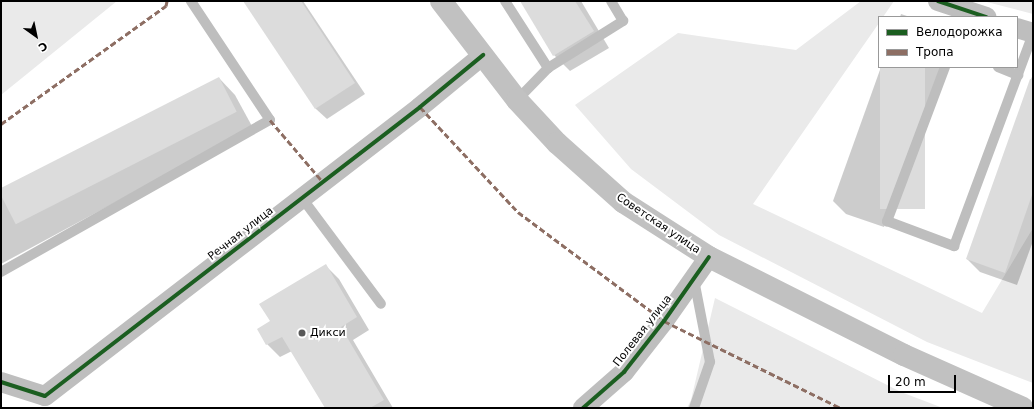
<!DOCTYPE html>
<meta charset="utf-8">
<style>
body{margin:0}
#map{position:relative;width:1034px;height:409px;overflow:hidden;background:#fff;font-family:"DejaVu Sans",sans-serif}
div>[style]{position:absolute}
.green>*{inset:0;background:#eaeaea}
.shadow>*{inset:0;background:#0003}
.building>*{inset:0;background:#dcdcdc;transform-origin:0 0}
.service>*{height:10px;margin:-5px;padding:0 5px;transform-origin:5px;border-radius:5px;background:#bebebe}
.minor>*{height:20px;margin:-10px;padding:0 10px;transform-origin:10px;border-radius:10px;background:#bebebe}
.secondary>*{height:22px;margin:-11px;padding:0 11px;transform-origin:11px;border-radius:11px;background:#c1c1c1}
.quiet>*{height:3px;margin-top:-1.5px;transform-origin:0;background:repeating-linear-gradient(90deg,#8d6e63 0 6px,transparent 0 9px)}
.cycleway>*{height:4px;margin:-2px;padding:0 2px;transform-origin:2px;border-radius:2px;background:#1b5e20}
.dots>*{width:11px;height:11px;translate:-50% -50%;box-sizing:border-box;border:2px solid #fff;border-radius:50%}
span{translate:-50% -50%;white-space:nowrap;text-align:center;line-height:1.15;-webkit-text-stroke:4px #fff;paint-order:stroke}
.street-label{font-size:11px;color:#000}
.poi-label{font-size:11px;color:#000}
.left{translate:0 -50%;text-align:left}
.frame{position:absolute;inset:0;border:2px solid #000;pointer-events:none}
.legend{position:absolute;left:878px;top:16px;width:140px;height:52px;box-sizing:border-box;background:#fff;border:1px solid #999;margin:0;padding:5px 7px;list-style:none;font-size:12px;color:#000}
.legend li{display:flex;align-items:center;gap:8px;height:20px}
.legend b{width:20px;border:1px solid #999}
.north{position:absolute;left:16px;top:16px;width:40px;height:40px;-webkit-text-stroke:3px #fff;paint-order:stroke;rotate:147deg;font-size:11px;font-weight:700;line-height:16px;text-align:center;color:#000}
.north::after{content:'';display:block;margin:auto;width:14px;height:18px;background:#000;clip-path:polygon(50% 0,100% 100%,50% 72%,0 100%)}
.scale{position:absolute;left:888px;top:375px;width:68px;height:18px;box-sizing:border-box;border:2px solid #000;border-top:0;padding-left:5px;font-size:12px;line-height:14px;white-space:nowrap;color:#000;-webkit-text-stroke:3px #fff;paint-order:stroke}
</style>
<div id="map">
<div class="green">
<div style="clip-path:polygon(1px 1px,117px 1px,1px 95px)"></div>
<div style="clip-path:polygon(861px 1px,894px 1px,883px 17px,879px 17px,879px 23px,753px 204px,982px 313px,1033px 228px,1033px 383px,927px 342px,719px 235px,631px 169px,575px 105px,678px 33px,796px 50px)"></div>
<div style="clip-path:polygon(983px 1px,1033px 1px,1033px 14px)"></div>
<div style="clip-path:polygon(715px 298px,901px 392px,943px 408px,687px 408px,691px 400px)"></div>
</div>
<div class="shadow">
<div style="clip-path:polygon(244px 1px,303px 1px,365px 94px,327px 119px,316px 109px)"></div>
<div style="clip-path:polygon(521px 1px,581px 1px,609px 48px,570px 71px,554px 55px)"></div>
<div style="clip-path:polygon(901px 14px,910px 17px,900px 17px)"></div>
<div style="clip-path:polygon(881px 67px,942px 67px,884px 227px,846px 214px,833px 201px)"></div>
<div style="clip-path:polygon(1033px 74px,1033px 241px,1017px 285px,980px 272px,967px 259px)"></div>
<div style="clip-path:polygon(219px 78px,235px 95px,253px 128px,1px 264px,1px 196px)"></div>
<div style="clip-path:polygon(326px 266px,339px 279px,369px 330px,353px 340px,393px 408px,326px 408px,292px 351px,280px 357px,267px 344px,258px 329px,271px 322px)"></div>
</div>
<div class="building">
<div style="clip-path:polygon(243px 1px,301px 1px,355px 83px,315px 109px)"></div>
<div style="clip-path:polygon(520px 1px,575px 1px,594px 31px,553px 56px)"></div>
<div style="left:880px;top:67px;width:45px;height:142px"></div>
<div style="left:219px;top:77px;width:39px;height:248px;rotate:63deg"></div>
<div style="clip-path:polygon(1030px 79px,1033px 79px,1033px 192px,1005px 273px,966px 259px)"></div>
<div style="clip-path:polygon(326px 264px,357px 317px,341px 327px,384px 400px,370px 408px,325px 408px,282px 337px,266px 345px,257px 329px,270px 321px,259px 304px)"></div>
</div>
<div class="service">
<div style="left:505px;top:1px;width:80px;rotate:57.3deg"></div>
<div style="left:945px;top:67px;width:165px;rotate:110.6deg"></div>
<div style="left:887px;top:221px;width:72px;rotate:20.5deg"></div>
<div style="left:954px;top:246px;width:226px;rotate:-69.6deg"></div>
<div style="left:998px;top:67px;width:22px;rotate:22deg"></div>
<div style="left:517px;top:100px;width:45px;rotate:-45.9deg"></div>
<div style="left:548px;top:68px;width:89px;rotate:-32.1deg"></div>
<div style="left:623px;top:21px;width:23px;rotate:-121deg"></div>
<div style="left:302px;top:198px;width:132px;rotate:53.3deg"></div>
<div style="left:1px;top:272px;width:309px;rotate:-29.5deg"></div>
<div style="left:270px;top:120px;width:143px;rotate:-123.6deg"></div>
<div style="left:694px;top:408px;width:49px;rotate:-70.8deg"></div>
<div style="left:710px;top:362px;width:84px;rotate:-101deg"></div>
</div>
<div class="minor">
<div style="left:938px;top:1px;width:51px;rotate:18.4deg"></div>
<div style="left:1017px;top:28px;width:17px;rotate:17deg"></div>
<div style="left:1px;top:382px;width:46px;rotate:17.7deg"></div>
<div style="left:45px;top:396px;width:473px;rotate:-37.6deg"></div>
<div style="left:420px;top:107px;width:82px;rotate:-39.5deg"></div>
<div style="left:583px;top:408px;width:55px;rotate:-41.3deg"></div>
<div style="left:624px;top:372px;width:65px;rotate:-51.9deg"></div>
<div style="left:664px;top:321px;width:78px;rotate:-54.9deg"></div>
</div>
<div class="secondary">
<div style="left:441px;top:1px;width:125px;rotate:52.5deg"></div>
<div style="left:517px;top:100px;width:59px;rotate:47.1deg"></div>
<div style="left:557px;top:143px;width:89px;rotate:41.8deg"></div>
<div style="left:623px;top:202px;width:102px;rotate:32.6deg"></div>
<div style="left:709px;top:257px;width:218px;rotate:26.7deg"></div>
<div style="left:904px;top:355px;width:130px;rotate:24deg"></div>
</div>
<div class="quiet">
<div style="left:420px;top:107px;width:144px;rotate:47deg"></div>
<div style="left:518px;top:212px;width:182px;rotate:36.7deg"></div>
<div style="left:664px;top:321px;width:197px;rotate:26.2deg"></div>
<div style="left:270px;top:120px;width:82px;rotate:49.5deg"></div>
<div style="left:1px;top:124px;width:203px;rotate:-35.6deg"></div>
<div style="left:166px;top:6px;width:5px;rotate:-79deg"></div>
</div>
<div class="cycleway">
<div style="left:938px;top:1px;width:51px;rotate:18.4deg"></div>
<div style="left:1px;top:382px;width:46px;rotate:17.7deg"></div>
<div style="left:45px;top:396px;width:473px;rotate:-37.6deg"></div>
<div style="left:420px;top:107px;width:82px;rotate:-39.5deg"></div>
<div style="left:583px;top:408px;width:55px;rotate:-41.3deg"></div>
<div style="left:624px;top:372px;width:65px;rotate:-51.9deg"></div>
<div style="left:664px;top:321px;width:78px;rotate:-54.9deg"></div>
</div>
<div class="dots">
<div style="left:302px;top:333px;background:#595959"></div>
</div>
<div class="street-label">
<span style="left:658px;top:224px;rotate:34deg">Советская улица</span>
<span style="left:241px;top:234px;rotate:-38deg">Речная улица</span>
<span style="left:643px;top:331px;rotate:-52deg">Полевая улица</span>
</div>
<div class="poi-label">
<span class="left" style="left:310px;top:333px">Дикси</span>
</div>
<div class="frame"></div>
<ul class="legend">
<li><b style="height:5px;background:#1b5e20"></b>Велодорожка</li>
<li><b style="height:5px;background:#8d6e63"></b>Тропа</li>
</ul>
<div class="north">С</div>
<div class="scale">20 m</div>
</div>
